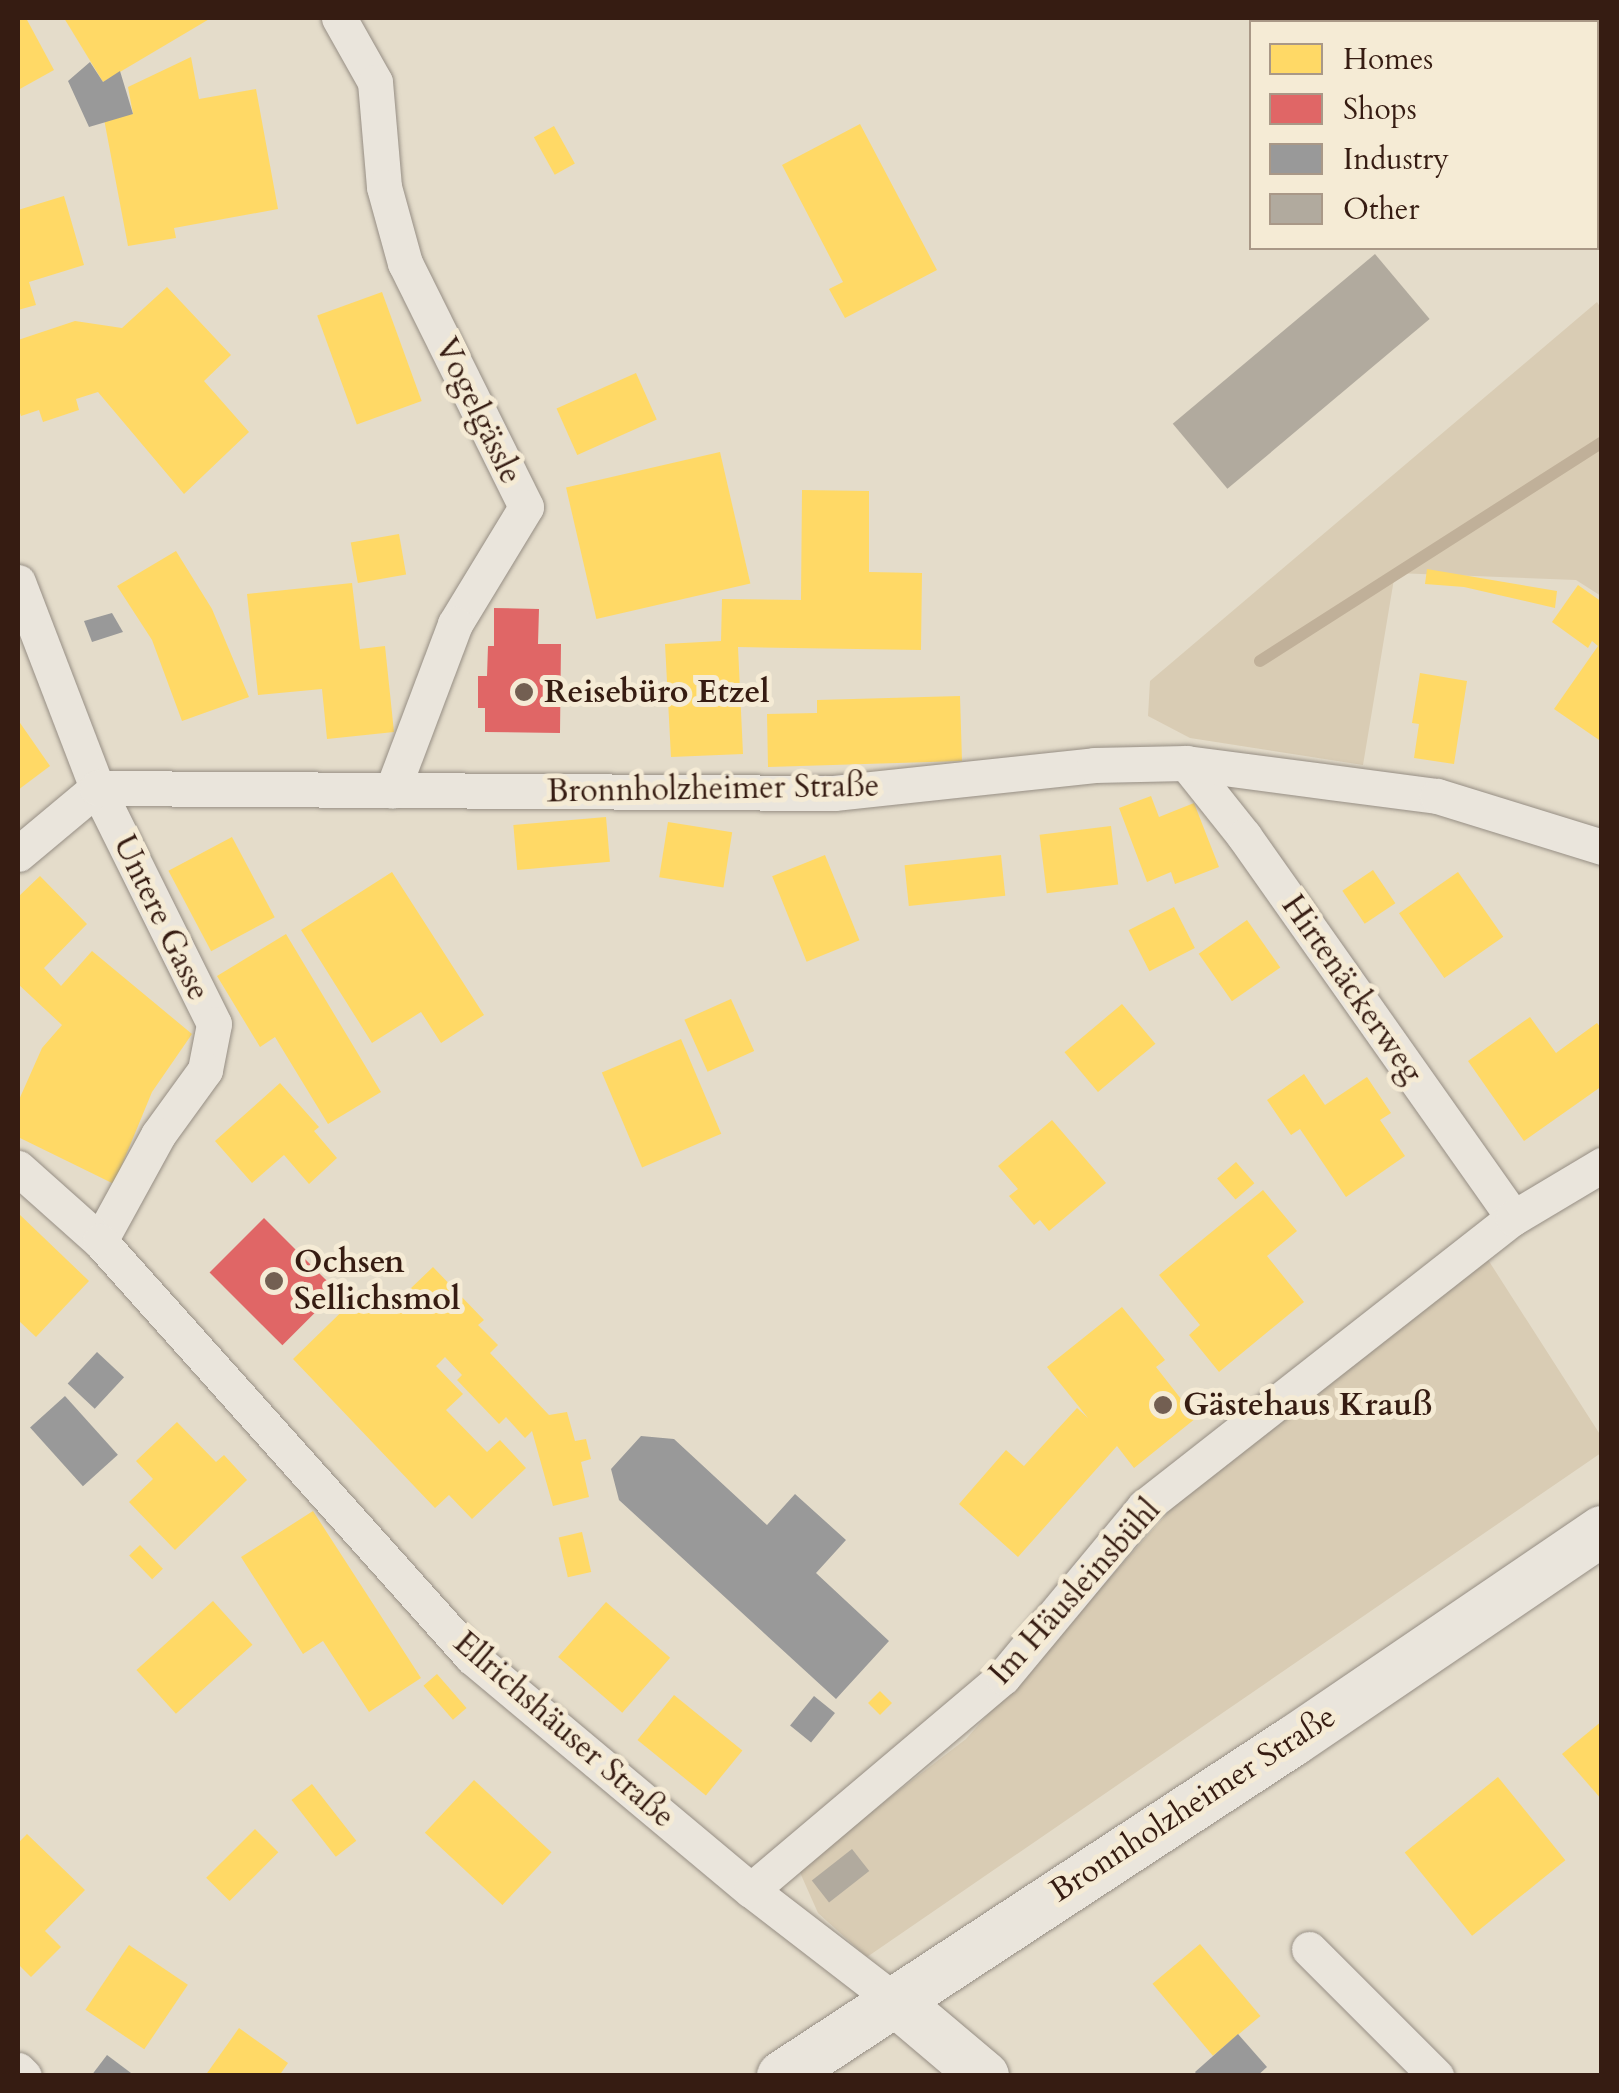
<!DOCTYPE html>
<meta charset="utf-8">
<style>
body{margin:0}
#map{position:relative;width:1619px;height:2093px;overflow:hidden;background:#e4dcca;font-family:Cardo,serif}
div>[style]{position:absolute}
.green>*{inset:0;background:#d9ccb4}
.homes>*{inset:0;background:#ffd966;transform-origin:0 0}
.shops>*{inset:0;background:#e06666;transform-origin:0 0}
.industry>*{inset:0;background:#999;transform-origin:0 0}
.stream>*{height:12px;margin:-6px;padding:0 6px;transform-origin:6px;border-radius:6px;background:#c0b099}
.building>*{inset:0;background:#b1aa9e;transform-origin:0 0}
.roads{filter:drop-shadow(0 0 2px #968e84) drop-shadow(0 0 2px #968e84)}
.street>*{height:35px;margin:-17.5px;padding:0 17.5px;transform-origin:17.5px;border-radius:17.5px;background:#eae5dc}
.secondary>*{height:50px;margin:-25px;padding:0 25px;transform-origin:25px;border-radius:25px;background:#eae5dc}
.dots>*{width:28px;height:28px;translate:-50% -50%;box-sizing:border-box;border:5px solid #f5ebd5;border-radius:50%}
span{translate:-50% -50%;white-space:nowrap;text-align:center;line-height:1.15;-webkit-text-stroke:10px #f5ebd5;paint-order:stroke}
.street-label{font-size:32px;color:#361c12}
.poi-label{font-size:32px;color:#361c12;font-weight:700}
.left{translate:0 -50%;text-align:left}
.frame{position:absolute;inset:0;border:20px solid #361c12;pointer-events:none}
.legend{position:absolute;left:1249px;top:20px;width:350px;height:230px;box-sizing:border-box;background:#f5ebd5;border:2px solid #a99887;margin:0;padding:12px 18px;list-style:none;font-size:30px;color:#361c12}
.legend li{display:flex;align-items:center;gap:20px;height:50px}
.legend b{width:50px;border:2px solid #a99887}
</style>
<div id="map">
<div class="green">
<div style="clip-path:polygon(1597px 302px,1602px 310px,1601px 596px,1576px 580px,1395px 573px,1363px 765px,1190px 738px,1148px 716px,1150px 681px)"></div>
<div style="clip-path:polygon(1485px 1255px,1601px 1436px,1601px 1453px,867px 1957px,818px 1913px,798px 1868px,966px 1739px,1190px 1488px)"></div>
</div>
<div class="homes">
<div style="clip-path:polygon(26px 18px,54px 70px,18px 90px,18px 19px)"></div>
<div style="clip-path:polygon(64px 18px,211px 18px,103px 82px)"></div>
<div style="clip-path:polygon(191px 57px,199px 99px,256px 89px,278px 209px,174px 228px,176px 238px,128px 246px,104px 119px,133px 114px,128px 87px)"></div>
<div style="clip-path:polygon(860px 124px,937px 270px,845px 318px,829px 289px,843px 282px,782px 165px)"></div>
<div style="left:554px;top:126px;width:43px;height:23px;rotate:61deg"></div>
<div style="clip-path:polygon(64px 196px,84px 265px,29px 282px,36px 305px,18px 310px,18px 210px)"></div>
<div style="clip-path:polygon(167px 287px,231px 355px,204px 381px,249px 432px,184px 494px,98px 392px,76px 399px,79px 410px,43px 422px,39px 410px,21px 416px,18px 407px,18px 340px,75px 321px,122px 328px)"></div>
<div style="left:382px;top:292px;width:116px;height:69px;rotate:70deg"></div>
<div style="left:636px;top:373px;width:51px;height:87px;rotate:66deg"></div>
<div style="left:720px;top:452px;width:135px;height:158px;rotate:77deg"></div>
<div style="clip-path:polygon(802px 490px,869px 491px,869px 572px,922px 573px,921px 650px,738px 647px,743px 754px,671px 757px,665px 644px,721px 641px,722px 599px,801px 600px)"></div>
<div style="left:399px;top:534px;width:41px;height:49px;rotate:80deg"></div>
<div style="clip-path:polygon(176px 551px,212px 609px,249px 697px,182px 721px,152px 640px,117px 586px)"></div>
<div style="clip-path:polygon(1427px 569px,1557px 591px,1555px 608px,1464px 587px,1425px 584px)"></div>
<div style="clip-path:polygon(352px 583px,360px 649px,385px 646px,394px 732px,327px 739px,322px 689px,258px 695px,247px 594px)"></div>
<div style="clip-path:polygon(1578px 585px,1602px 602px,1602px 742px,1554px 709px,1598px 646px,1592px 641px,1588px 648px,1552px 622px)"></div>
<div style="clip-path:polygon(1420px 673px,1467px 681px,1454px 764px,1414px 758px,1419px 724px,1412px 723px)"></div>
<div style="clip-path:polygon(960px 696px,962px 761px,768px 767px,767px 714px,817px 713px,817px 700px)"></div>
<div style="clip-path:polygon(18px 720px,50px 766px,18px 790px)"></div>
<div style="clip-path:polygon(1151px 796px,1159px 817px,1194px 803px,1219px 867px,1175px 884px,1171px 872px,1147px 882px,1119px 808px)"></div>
<div style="left:606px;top:817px;width:45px;height:93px;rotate:85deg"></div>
<div style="left:668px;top:822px;width:65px;height:56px;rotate:9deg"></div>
<div style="left:1111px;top:826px;width:59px;height:72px;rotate:83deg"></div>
<div style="left:232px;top:837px;width:91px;height:72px;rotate:62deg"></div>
<div style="left:825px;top:855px;width:92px;height:57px;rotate:68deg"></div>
<div style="left:1001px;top:855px;width:41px;height:97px;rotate:84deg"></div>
<div style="left:1373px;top:870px;width:40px;height:37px;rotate:56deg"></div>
<div style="clip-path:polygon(392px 872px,484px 1015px,441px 1043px,421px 1012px,372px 1043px,301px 930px)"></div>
<div style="left:1458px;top:872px;width:79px;height:72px;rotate:55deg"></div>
<div style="clip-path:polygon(40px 876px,87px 924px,44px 968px,61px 986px,92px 951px,192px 1034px,152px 1092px,114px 1184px,18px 1137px,18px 1102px,42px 1048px,62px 1025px,18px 984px,18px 897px)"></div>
<div style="left:1174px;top:907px;width:46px;height:51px;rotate:63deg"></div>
<div style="left:1247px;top:920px;width:58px;height:59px;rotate:55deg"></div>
<div style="clip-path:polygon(286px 934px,381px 1092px,328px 1124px,275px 1037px,260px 1047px,217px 976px)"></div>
<div style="left:731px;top:999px;width:57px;height:51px;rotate:66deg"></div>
<div style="left:1122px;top:1004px;width:52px;height:75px;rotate:50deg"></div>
<div style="clip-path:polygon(1530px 1017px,1556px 1053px,1597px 1023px,1602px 1029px,1602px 1086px,1524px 1141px,1468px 1061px)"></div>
<div style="left:681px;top:1039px;width:103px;height:86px;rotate:67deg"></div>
<div style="clip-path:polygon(1304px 1074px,1325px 1105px,1367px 1077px,1391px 1113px,1380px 1120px,1405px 1156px,1346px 1197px,1300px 1129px,1291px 1135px,1267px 1100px)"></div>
<div style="clip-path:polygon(280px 1083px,319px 1127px,314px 1131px,337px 1158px,309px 1184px,284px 1155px,252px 1183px,215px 1141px)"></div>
<div style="clip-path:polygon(1052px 1120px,1106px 1183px,1049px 1231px,1040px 1220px,1034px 1225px,1009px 1196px,1018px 1189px,998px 1166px)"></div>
<div style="left:1236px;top:1162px;width:28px;height:25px;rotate:49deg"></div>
<div style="clip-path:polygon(1263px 1190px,1297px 1231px,1267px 1256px,1304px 1302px,1219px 1372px,1189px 1335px,1200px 1325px,1159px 1275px)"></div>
<div style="clip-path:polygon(18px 1213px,89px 1281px,36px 1337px,18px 1320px)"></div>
<div style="clip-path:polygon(433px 1267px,484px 1320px,478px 1325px,498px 1345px,490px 1353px,549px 1415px,567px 1412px,575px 1441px,586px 1439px,591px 1459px,581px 1462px,589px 1497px,553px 1506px,532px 1431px,525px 1438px,506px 1417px,499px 1424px,457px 1380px,462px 1375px,445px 1357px,436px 1366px,463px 1394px,446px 1410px,487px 1452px,500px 1440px,526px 1468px,472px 1519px,449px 1495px,435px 1508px,293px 1359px,364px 1290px,385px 1313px)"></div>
<div style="clip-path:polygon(1122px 1307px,1165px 1360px,1156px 1367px,1196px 1418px,1134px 1468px,1117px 1446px,1018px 1557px,959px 1504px,1006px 1450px,1024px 1466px,1077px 1408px,1088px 1418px,1047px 1367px)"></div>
<div style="clip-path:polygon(177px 1422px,216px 1462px,224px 1455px,247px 1480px,175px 1550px,129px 1502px,153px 1479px,136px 1461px)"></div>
<div style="clip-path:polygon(313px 1511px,421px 1678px,369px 1712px,323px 1641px,303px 1654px,241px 1557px)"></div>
<div style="left:582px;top:1532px;width:41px;height:24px;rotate:77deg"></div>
<div style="left:140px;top:1545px;width:33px;height:15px;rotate:46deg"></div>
<div style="left:213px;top:1601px;width:59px;height:103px;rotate:48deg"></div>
<div style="left:606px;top:1602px;width:85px;height:73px;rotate:41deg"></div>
<div style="left:437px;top:1674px;width:45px;height:18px;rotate:49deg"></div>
<div style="left:880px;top:1691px;width:17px;height:17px;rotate:45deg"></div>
<div style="left:674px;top:1695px;width:88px;height:58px;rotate:39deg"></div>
<div style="clip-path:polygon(1602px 1721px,1602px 1800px,1562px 1754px)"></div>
<div style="left:1498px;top:1777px;width:107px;height:120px;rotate:51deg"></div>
<div style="left:474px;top:1780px;width:106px;height:72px;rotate:43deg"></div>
<div style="left:312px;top:1784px;width:72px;height:26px;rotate:52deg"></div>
<div style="left:255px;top:1829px;width:33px;height:69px;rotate:45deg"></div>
<div style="clip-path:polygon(27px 1834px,85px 1890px,45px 1931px,61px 1947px,31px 1977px,18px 1964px,18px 1843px)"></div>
<div style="left:1200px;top:1944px;width:94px;height:62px;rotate:50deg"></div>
<div style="left:129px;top:1945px;width:71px;height:78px;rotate:34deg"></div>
<div style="clip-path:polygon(239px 2028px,288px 2063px,279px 2076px,205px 2076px)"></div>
</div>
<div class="shops">
<div style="clip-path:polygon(494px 608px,539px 609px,538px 644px,561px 644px,560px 733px,485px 732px,485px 708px,478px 708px,478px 676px,487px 676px,488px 646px,494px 646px)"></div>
<div style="left:264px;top:1218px;width:103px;height:77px;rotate:45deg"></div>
</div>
<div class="industry">
<div style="clip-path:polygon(90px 62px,103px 82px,120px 71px,133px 114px,89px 127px,68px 81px)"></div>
<div style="clip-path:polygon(112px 613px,123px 632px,92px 642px,84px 621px)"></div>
<div style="left:97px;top:1352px;width:37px;height:43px;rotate:43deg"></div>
<div style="left:65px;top:1396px;width:79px;height:47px;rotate:48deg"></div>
<div style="clip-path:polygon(641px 1436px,674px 1439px,767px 1525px,795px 1494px,846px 1540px,816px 1573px,889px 1641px,836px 1699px,619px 1500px,611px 1469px)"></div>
<div style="left:814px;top:1696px;width:27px;height:38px;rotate:39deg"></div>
<div style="clip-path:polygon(1238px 2034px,1267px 2067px,1257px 2076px,1198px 2076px,1195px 2072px)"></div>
<div style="clip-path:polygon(107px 2055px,135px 2076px,91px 2076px)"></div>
</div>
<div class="stream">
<div style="left:1260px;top:661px;width:406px;rotate:-32.6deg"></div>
</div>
<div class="building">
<div style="left:1375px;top:254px;width:85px;height:264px;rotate:50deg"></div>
<div style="left:852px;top:1849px;width:28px;height:51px;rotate:52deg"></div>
</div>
<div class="roads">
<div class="street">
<div style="left:339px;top:18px;width:73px;rotate:60.6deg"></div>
<div style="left:375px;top:82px;width:105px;rotate:85.1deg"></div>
<div style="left:384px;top:187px;width:79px;rotate:74.6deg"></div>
<div style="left:405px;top:263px;width:272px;rotate:63.6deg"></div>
<div style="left:526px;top:507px;width:137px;rotate:121.3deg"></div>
<div style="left:455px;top:624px;width:178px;rotate:110.7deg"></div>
<div style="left:18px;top:582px;width:221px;rotate:69deg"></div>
<div style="left:97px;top:788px;width:263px;rotate:63.6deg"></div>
<div style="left:214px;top:1024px;width:47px;rotate:101.1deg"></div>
<div style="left:205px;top:1070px;width:80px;rotate:125.9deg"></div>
<div style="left:158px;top:1135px;width:121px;rotate:118.7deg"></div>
<div style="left:1186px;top:763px;width:93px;rotate:51.5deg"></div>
<div style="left:1244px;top:836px;width:467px;rotate:54.8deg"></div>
<div style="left:18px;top:854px;width:103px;rotate:-39.9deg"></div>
<div style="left:97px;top:788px;width:737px;rotate:0.39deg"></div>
<div style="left:834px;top:793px;width:262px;rotate:-6.1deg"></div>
<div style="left:1094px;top:765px;width:92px;rotate:-1.2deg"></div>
<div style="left:1186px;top:763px;width:253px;rotate:7.5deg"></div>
<div style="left:1437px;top:796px;width:173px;rotate:17.2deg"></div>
<div style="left:18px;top:1168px;width:110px;rotate:41.7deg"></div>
<div style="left:100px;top:1241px;width:558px;rotate:48.2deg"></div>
<div style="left:472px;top:1657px;width:363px;rotate:39.9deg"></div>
<div style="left:751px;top:1890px;width:180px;rotate:37.6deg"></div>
<div style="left:751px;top:1890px;width:330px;rotate:-40.2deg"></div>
<div style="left:1003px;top:1677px;width:221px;rotate:-50.3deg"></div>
<div style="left:1144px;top:1507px;width:469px;rotate:-38.1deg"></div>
<div style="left:1513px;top:1218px;width:104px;rotate:-30.8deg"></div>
<div style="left:1309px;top:1949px;width:180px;rotate:45deg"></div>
<div style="left:18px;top:2070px;width:8px;rotate:45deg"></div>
</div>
<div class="secondary">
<div style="left:894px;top:2000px;width:118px;rotate:40.2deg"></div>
<div style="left:782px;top:2076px;width:611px;rotate:-33.25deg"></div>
<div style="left:1293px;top:1741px;width:374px;rotate:-34.2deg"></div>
</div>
</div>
<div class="dots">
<div style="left:524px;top:692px;background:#735f52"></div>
<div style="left:274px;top:1281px;background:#735f52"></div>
<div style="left:1163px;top:1405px;background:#735f52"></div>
</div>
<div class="street-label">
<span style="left:478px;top:411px;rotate:64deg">Vogelgässle</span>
<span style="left:713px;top:789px;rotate:-1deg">Bronnholzheimer Straße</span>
<span style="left:161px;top:918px;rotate:64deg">Untere Gasse</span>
<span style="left:1352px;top:989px;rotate:55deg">Hirtenäckerweg</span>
<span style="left:1075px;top:1592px;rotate:-48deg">Im Häusleinsbühl</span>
<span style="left:564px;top:1730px;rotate:41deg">Ellrichshäuser Straße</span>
<span style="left:1193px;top:1804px;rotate:-33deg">Bronnholzheimer Straße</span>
</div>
<div class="poi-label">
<span class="left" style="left:544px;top:692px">Reisebüro Etzel</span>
<span class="left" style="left:294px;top:1281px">Ochsen<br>Sellichsmol</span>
<span class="left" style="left:1183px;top:1405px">Gästehaus Krauß</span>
</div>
<div class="frame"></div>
<ul class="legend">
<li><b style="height:28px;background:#ffd966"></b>Homes</li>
<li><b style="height:28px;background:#e06666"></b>Shops</li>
<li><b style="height:28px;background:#999"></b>Industry</li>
<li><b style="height:28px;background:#b1aa9e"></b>Other</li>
</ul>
</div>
